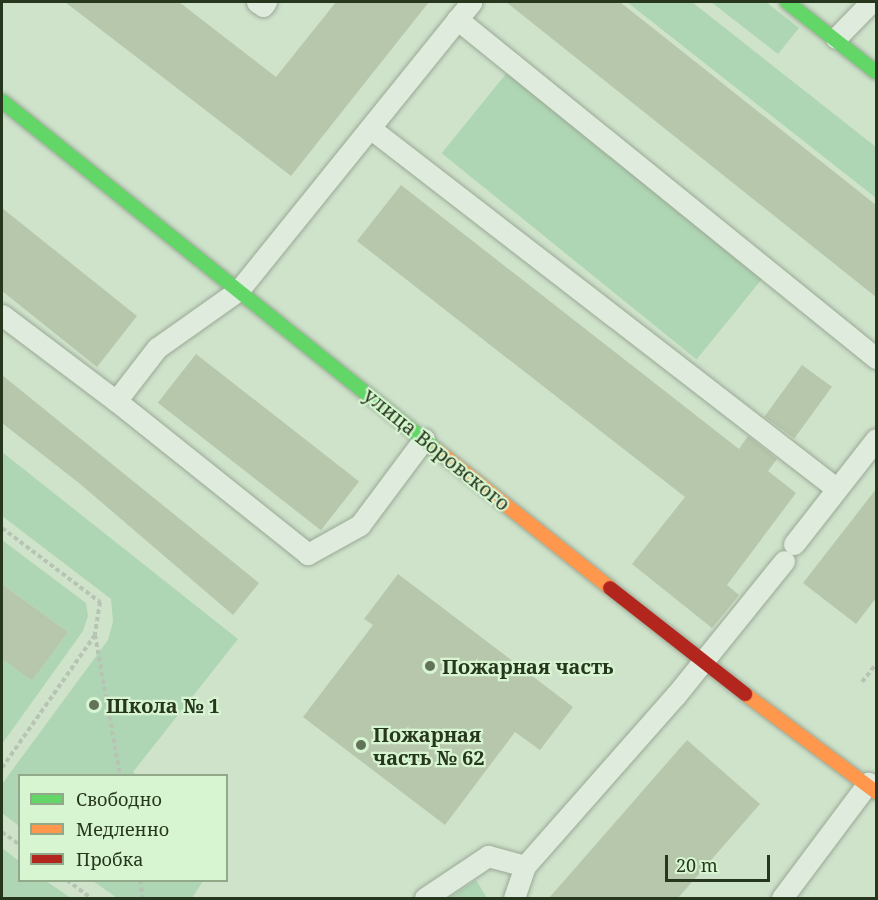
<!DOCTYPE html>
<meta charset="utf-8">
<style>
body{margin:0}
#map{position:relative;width:878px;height:900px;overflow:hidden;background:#cfe3cb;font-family:"Noto Serif",serif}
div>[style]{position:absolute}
.green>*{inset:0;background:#afd6b4;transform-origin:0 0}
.building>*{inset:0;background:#b6c7ac;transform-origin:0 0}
.path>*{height:4px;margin-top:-2px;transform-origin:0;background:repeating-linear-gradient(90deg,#b7c4b4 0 4.5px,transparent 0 7.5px)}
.roads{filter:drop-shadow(0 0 2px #9aa895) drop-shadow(0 0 2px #9aa895)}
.lane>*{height:21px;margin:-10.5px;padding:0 10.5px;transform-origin:10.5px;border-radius:10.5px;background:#dfebdd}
.fast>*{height:14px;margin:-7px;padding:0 7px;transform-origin:7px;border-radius:7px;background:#63d668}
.slow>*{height:14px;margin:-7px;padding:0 7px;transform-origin:7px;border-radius:7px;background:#ff974d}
.jam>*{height:14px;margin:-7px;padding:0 7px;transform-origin:7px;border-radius:7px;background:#b3261e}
.dots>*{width:16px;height:16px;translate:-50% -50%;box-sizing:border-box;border:3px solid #d7f5d1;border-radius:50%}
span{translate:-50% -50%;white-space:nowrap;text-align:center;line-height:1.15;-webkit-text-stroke:4.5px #d7f5d1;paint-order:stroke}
.street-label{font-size:20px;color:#27371d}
.poi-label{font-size:20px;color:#27371d;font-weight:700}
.left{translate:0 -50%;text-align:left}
.frame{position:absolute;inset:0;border:3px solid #27371d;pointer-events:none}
.legend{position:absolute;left:18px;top:774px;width:210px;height:108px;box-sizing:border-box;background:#d7f5d1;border:2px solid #91a989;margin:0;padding:8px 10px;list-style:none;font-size:18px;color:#27371d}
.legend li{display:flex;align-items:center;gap:12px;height:30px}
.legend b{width:30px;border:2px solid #91a989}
.scale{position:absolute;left:665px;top:855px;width:105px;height:27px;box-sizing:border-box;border:3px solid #27371d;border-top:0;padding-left:8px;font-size:18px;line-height:21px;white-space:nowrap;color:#27371d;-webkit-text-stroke:4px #d7f5d1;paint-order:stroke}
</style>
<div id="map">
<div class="green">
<div style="clip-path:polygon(627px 2px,692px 2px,876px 147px,876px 198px)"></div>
<div style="clip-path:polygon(711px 2px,766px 2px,799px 28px,778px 54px)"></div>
<div style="left:509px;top:70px;width:328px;height:107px;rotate:39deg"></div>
<div style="clip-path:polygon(2px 452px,238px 639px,133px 772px,137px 775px,20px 776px,19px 826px,2px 813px,2px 784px,108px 640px,113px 622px,111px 599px,2px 516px)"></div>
<div style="clip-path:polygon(2px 540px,86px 603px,88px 616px,83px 631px,2px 744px,2px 659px,32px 681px,68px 632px,2px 584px)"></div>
<div style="clip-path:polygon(2px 848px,19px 861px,20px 880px,46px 881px,71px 898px,2px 898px)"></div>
<div style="clip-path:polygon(476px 880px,487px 898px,449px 898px)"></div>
<div style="clip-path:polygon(93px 881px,203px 881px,192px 898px,117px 898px)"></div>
</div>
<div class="building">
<div style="clip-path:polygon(65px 2px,179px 2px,276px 77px,336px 2px,429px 2px,291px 176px)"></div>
<div style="clip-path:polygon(506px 2px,620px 2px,876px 205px,876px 297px)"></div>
<div style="clip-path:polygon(401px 185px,739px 449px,748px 436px,777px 459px,768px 471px,796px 493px,727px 585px,739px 595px,712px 628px,632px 564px,685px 497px,357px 241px)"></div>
<div style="clip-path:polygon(2px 208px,137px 316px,97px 367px,2px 291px)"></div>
<div style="left:196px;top:354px;width:207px;height:62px;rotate:38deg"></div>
<div style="left:802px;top:365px;width:37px;height:64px;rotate:36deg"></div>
<div style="clip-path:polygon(2px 375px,259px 583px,233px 615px,79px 483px,2px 423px)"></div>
<div style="clip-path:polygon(876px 489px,876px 598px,856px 624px,803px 583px)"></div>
<div style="clip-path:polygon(398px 574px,573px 707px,540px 750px,515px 732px,445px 825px,303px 717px,373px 625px,364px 619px)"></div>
<div style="clip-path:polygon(2px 584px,68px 632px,32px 681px,2px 659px)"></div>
<div style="clip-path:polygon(687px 740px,760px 804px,678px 898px,549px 898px)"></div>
</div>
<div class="path">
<div style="left:2px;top:528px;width:123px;rotate:37.1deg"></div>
<div style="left:100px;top:602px;width:33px;rotate:99deg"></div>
<div style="left:95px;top:635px;width:162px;rotate:125deg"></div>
<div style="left:95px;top:635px;width:143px;rotate:79.9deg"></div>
<div style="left:862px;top:682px;width:23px;rotate:-52deg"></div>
<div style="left:2px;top:832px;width:22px;rotate:36deg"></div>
<div style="left:67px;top:880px;width:30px;rotate:37deg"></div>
<div style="left:140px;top:880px;width:18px;rotate:81deg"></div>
</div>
<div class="roads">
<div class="lane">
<div style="left:257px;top:2px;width:7px;rotate:34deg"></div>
<div style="left:263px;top:6px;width:5px;rotate:-53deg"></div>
<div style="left:457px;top:19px;width:539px;rotate:38.98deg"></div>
<div style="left:836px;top:38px;width:50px;rotate:-45.8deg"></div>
<div style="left:370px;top:128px;width:590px;rotate:37.7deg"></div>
<div style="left:2px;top:315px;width:143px;rotate:37deg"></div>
<div style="left:424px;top:439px;width:107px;rotate:126.7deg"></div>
<div style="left:360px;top:525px;width:60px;rotate:150.9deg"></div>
<div style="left:308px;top:554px;width:246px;rotate:-141.4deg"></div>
<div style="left:116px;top:401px;width:67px;rotate:-52.3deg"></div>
<div style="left:157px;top:348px;width:100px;rotate:-35.3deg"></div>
<div style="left:239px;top:290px;width:370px;rotate:-51.1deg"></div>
<div style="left:794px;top:544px;width:133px;rotate:-52deg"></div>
<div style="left:425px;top:898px;width:76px;rotate:-33.7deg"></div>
<div style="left:488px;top:856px;width:38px;rotate:15deg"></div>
<div style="left:525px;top:866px;width:228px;rotate:-48.6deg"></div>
<div style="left:676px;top:695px;width:172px;rotate:-51.1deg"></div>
<div style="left:514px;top:898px;width:34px;rotate:-71deg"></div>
<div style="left:782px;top:898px;width:144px;rotate:-53.2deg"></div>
</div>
<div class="fast">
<div style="left:787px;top:2px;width:113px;rotate:38.2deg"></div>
<div style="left:2px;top:101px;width:559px;rotate:38.76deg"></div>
</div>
<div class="slow">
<div style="left:438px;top:451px;width:220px;rotate:38.5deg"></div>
<div style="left:745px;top:694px;width:164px;rotate:36.8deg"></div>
</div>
<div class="jam">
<div style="left:610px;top:588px;width:172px;rotate:38.1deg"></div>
</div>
</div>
<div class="dots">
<div style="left:430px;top:666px;background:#62735a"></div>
<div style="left:94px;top:705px;background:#62735a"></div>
<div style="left:361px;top:745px;background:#62735a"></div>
</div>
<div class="street-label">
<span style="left:437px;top:449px;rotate:39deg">улица Воровского</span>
</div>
<div class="poi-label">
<span class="left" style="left:442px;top:666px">Пожарная часть</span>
<span class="left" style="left:106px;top:705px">Школа № 1</span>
<span class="left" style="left:373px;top:746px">Пожарная<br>часть № 62</span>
</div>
<div class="frame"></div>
<ul class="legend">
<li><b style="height:8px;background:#63d668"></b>Свободно</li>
<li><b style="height:8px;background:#ff974d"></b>Медленно</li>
<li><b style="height:8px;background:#b3261e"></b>Пробка</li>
</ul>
<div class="scale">20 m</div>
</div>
